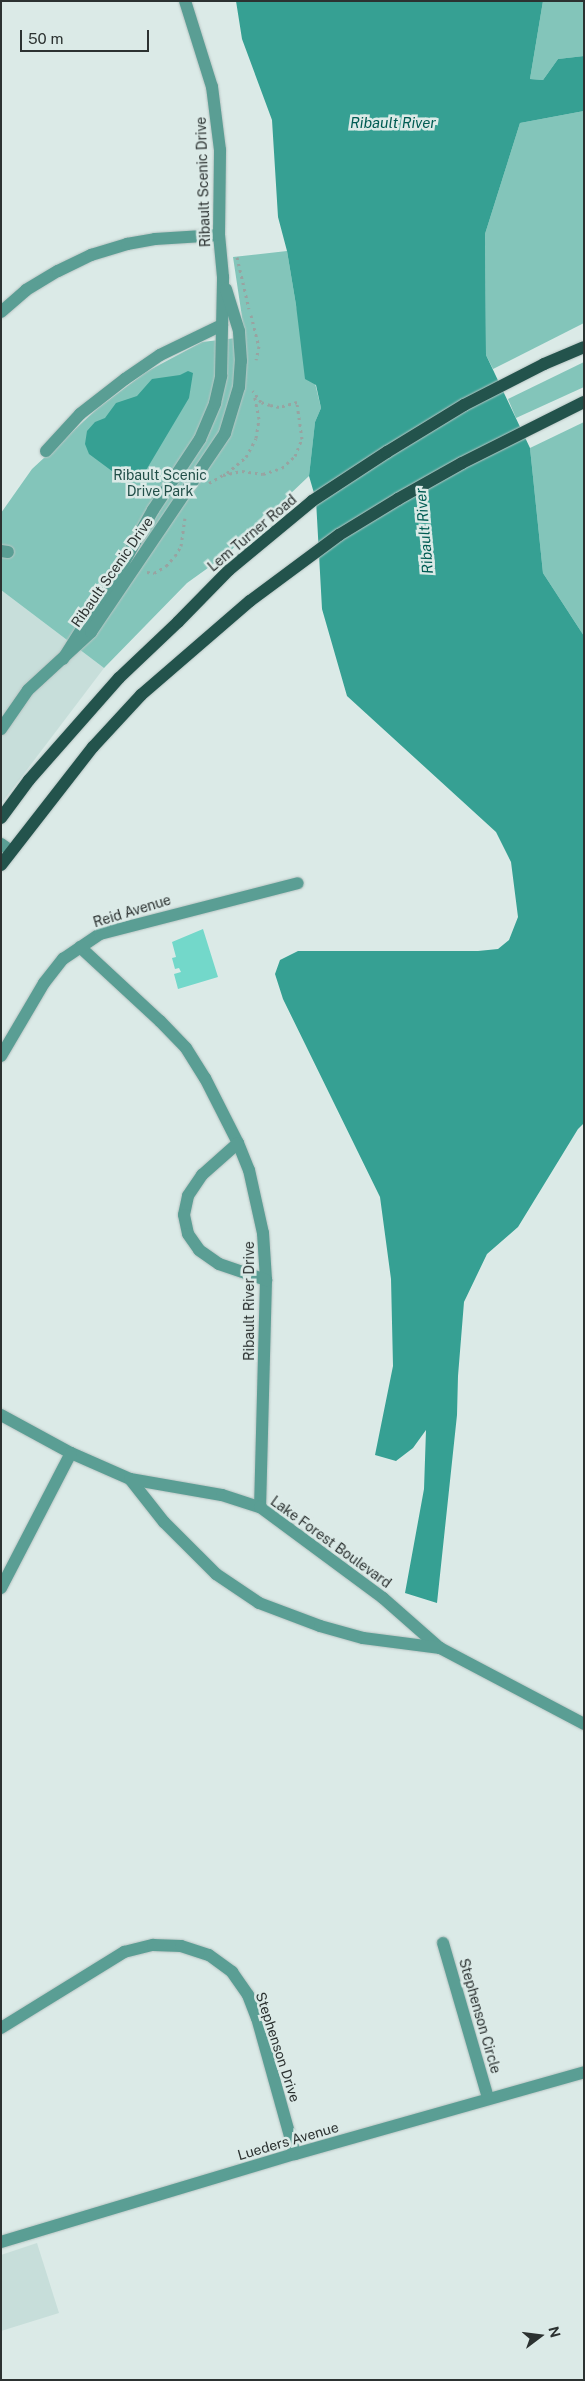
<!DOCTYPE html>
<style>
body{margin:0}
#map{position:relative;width:585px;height:2381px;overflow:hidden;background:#dbeae7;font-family:"Public Sans",sans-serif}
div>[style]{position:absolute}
.built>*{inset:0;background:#c7deda}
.green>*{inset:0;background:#83c5ba}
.water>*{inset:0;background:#36a093}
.building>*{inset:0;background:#73d8ca}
.path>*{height:3px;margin-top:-1.5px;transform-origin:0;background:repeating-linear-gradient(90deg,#98a3a1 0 2.5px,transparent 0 6.5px)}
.roads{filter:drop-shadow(0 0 1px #b8c5c3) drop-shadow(0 0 1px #b8c5c3)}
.minor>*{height:12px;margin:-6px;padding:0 6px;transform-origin:6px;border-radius:6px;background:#5a9e94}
.major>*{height:12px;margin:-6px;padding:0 6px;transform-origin:6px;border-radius:6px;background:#23534c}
span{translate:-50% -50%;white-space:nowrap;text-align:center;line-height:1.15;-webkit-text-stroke:5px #dbeae7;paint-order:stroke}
.street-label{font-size:14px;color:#2c3231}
.park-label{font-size:14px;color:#224f49}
.water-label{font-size:15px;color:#005c53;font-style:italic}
.frame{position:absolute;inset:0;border:2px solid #2c3231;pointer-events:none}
.north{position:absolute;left:515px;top:2311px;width:50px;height:50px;-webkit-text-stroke:4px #dbeae7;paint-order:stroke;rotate:75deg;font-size:14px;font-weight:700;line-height:20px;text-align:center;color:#2c3231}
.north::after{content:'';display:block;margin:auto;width:18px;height:22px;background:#2c3231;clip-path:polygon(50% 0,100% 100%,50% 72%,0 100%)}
.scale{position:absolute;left:20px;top:30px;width:129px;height:22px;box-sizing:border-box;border:2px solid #2c3231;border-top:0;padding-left:6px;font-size:15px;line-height:18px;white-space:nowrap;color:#2c3231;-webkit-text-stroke:4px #dbeae7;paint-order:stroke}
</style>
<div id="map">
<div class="built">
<div style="clip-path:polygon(1px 590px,104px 668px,1px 804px)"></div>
<div style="clip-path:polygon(37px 2243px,59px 2313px,1px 2331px,1px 2255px)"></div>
</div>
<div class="green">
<div style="clip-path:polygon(543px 1px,584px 1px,584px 56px,558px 59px,543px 80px,530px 79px)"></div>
<div style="clip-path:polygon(584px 111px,584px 323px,493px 369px,486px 355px,485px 234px,520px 123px)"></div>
<div style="clip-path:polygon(287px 251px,296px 305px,321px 408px,315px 422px,309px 476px,226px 555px,187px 583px,104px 668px,1px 590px,1px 513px,32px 469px,98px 408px,146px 372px,202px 342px,245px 337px,233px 257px)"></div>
<div style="clip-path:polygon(584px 362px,584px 387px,516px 418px,508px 399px)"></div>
<div style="clip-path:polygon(584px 422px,584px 636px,543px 573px,530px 448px)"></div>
</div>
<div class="water">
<div style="clip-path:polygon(236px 1px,543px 1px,530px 79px,543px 80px,558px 59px,584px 56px,584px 111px,520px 123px,485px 234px,486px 355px,530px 448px,543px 573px,584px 636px,584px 1123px,578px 1129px,518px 1227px,487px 1254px,464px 1302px,458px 1376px,457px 1415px,437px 1603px,405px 1593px,424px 1489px,426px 1430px,413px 1448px,396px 1461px,375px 1455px,393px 1366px,391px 1279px,380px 1197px,283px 999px,275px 974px,280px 960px,298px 951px,478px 951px,498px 949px,509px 940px,518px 917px,511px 862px,496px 832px,347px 696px,322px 609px,316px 500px,309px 476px,315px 422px,321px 408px,316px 385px,305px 379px,296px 305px,287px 251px,278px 217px,272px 120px,242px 39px)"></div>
<div style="clip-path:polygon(188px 371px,193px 373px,189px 398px,142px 477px,130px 480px,120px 477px,89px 454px,85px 444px,87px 431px,95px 422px,105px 418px,116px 403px,137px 396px,152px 379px,180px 375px)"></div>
</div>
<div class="building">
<div style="clip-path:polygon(203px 929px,218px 977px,178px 989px,174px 974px,181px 972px,179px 968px,175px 969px,172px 958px,176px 957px,172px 942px)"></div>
</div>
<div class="path">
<div style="left:237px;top:257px;width:53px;rotate:77deg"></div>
<div style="left:251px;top:315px;width:32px;rotate:76deg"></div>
<div style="left:259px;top:346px;width:14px;rotate:102deg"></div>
<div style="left:227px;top:473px;width:25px;rotate:-40deg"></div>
<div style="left:246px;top:457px;width:21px;rotate:-62deg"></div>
<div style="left:256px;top:438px;width:19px;rotate:-81deg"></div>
<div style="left:259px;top:419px;width:25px;rotate:-101deg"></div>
<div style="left:209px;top:483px;width:16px;rotate:-30deg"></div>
<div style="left:223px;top:475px;width:19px;rotate:-12deg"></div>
<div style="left:242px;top:471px;width:21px;rotate:8deg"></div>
<div style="left:263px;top:474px;width:20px;rotate:-18deg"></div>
<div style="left:282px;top:468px;width:18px;rotate:-43deg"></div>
<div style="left:295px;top:456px;width:18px;rotate:-68deg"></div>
<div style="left:302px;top:439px;width:37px;rotate:-98deg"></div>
<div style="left:297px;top:402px;width:19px;rotate:164deg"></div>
<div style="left:279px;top:407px;width:9px;rotate:-167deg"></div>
<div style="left:270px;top:405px;width:9px;rotate:-162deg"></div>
<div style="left:261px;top:402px;width:14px;rotate:-126deg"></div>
<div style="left:147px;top:572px;width:7px;rotate:8deg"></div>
<div style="left:154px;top:573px;width:14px;rotate:-30deg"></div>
<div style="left:166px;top:566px;width:13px;rotate:-48deg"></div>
<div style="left:175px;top:556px;width:12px;rotate:-59deg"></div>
<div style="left:181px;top:546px;width:28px;rotate:-82deg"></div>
</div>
<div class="roads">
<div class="minor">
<div style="left:1px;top:312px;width:33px;rotate:-41deg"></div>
<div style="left:26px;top:290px;width:37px;rotate:-31deg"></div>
<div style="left:58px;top:271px;width:37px;rotate:-26deg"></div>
<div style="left:91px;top:255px;width:38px;rotate:-17deg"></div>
<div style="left:127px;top:244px;width:28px;rotate:-10deg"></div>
<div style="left:155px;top:239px;width:64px;rotate:-3.6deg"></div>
<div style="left:46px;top:451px;width:50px;rotate:-47.4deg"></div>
<div style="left:80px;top:414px;width:57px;rotate:-37.9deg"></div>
<div style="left:125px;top:379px;width:42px;rotate:-34.4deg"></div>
<div style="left:160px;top:355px;width:69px;rotate:-25.8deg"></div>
<div style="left:1px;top:551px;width:7px;rotate:8deg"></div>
<div style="left:63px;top:659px;width:115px;rotate:-57.8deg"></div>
<div style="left:124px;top:562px;width:60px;rotate:-60.9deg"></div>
<div style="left:153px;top:510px;width:85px;rotate:-56.5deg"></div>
<div style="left:200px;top:439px;width:39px;rotate:-67deg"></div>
<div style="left:215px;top:403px;width:28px;rotate:-77deg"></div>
<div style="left:221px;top:376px;width:99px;rotate:-88.8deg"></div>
<div style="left:223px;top:277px;width:42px;rotate:-95.4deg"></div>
<div style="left:219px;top:235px;width:85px;rotate:-89.3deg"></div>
<div style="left:220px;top:150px;width:64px;rotate:-97.2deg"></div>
<div style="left:212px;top:87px;width:90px;rotate:-107.4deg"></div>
<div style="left:1px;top:729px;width:47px;rotate:-55.3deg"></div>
<div style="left:28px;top:690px;width:86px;rotate:-42.6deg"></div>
<div style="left:91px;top:632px;width:240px;rotate:-56deg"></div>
<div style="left:225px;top:433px;width:48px;rotate:-73.1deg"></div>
<div style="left:239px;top:387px;width:26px;rotate:-86deg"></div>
<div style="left:241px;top:361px;width:30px;rotate:-94deg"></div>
<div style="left:239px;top:331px;width:44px;rotate:-107.2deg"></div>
<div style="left:1px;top:844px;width:12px;rotate:35deg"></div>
<div style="left:80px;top:947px;width:109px;rotate:42.8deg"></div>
<div style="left:160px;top:1021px;width:37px;rotate:46deg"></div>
<div style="left:186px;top:1048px;width:36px;rotate:58deg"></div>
<div style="left:205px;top:1078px;width:73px;rotate:63.1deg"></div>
<div style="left:238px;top:1143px;width:29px;rotate:68deg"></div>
<div style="left:249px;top:1170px;width:65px;rotate:77.5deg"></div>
<div style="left:263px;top:1233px;width:47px;rotate:86.3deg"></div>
<div style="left:266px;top:1280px;width:227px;rotate:91.5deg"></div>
<div style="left:1px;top:1056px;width:85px;rotate:-59.5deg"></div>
<div style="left:44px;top:983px;width:31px;rotate:-52deg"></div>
<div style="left:63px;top:959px;width:45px;rotate:-34deg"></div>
<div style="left:100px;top:934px;width:204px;rotate:-14.4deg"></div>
<div style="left:238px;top:1143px;width:48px;rotate:138.4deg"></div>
<div style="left:202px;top:1175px;width:25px;rotate:124deg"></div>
<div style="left:188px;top:1196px;width:19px;rotate:102deg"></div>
<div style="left:184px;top:1215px;width:19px;rotate:78deg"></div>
<div style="left:188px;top:1234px;width:19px;rotate:55deg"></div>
<div style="left:199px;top:1250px;width:24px;rotate:35deg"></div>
<div style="left:219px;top:1264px;width:50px;rotate:18.8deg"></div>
<div style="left:1px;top:1415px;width:80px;rotate:28.5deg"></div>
<div style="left:71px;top:1453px;width:64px;rotate:23.8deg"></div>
<div style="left:130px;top:1479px;width:93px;rotate:9.9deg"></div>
<div style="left:222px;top:1495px;width:40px;rotate:18deg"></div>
<div style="left:260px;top:1507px;width:153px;rotate:36.5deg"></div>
<div style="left:383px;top:1598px;width:76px;rotate:41.3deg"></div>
<div style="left:440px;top:1648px;width:163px;rotate:27.8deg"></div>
<div style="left:130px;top:1479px;width:55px;rotate:51.7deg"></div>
<div style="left:164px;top:1522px;width:74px;rotate:45deg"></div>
<div style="left:216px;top:1574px;width:52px;rotate:34deg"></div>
<div style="left:259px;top:1603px;width:65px;rotate:20.7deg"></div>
<div style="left:320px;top:1626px;width:45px;rotate:15.6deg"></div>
<div style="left:363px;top:1638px;width:78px;rotate:7.4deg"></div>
<div style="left:1px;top:1588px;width:152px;rotate:-62.6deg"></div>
<div style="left:443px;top:1943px;width:161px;rotate:73.8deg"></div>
<div style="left:1px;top:2028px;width:145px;rotate:-31.7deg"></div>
<div style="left:124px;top:1952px;width:30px;rotate:-14deg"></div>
<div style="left:153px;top:1945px;width:28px;rotate:2deg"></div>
<div style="left:181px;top:1946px;width:29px;rotate:18deg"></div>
<div style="left:209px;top:1955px;width:29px;rotate:36deg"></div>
<div style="left:232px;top:1972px;width:28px;rotate:55deg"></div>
<div style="left:248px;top:1995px;width:25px;rotate:69deg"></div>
<div style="left:257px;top:2018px;width:141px;rotate:74.4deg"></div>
<div style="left:1px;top:2242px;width:307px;rotate:-16.7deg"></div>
<div style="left:295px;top:2154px;width:300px;rotate:-15.8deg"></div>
</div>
<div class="major">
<div style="left:1px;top:818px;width:47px;rotate:-53.6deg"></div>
<div style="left:29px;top:780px;width:136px;rotate:-48.6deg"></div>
<div style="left:119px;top:678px;width:81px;rotate:-43.5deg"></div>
<div style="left:178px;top:622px;width:73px;rotate:-45.6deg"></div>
<div style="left:229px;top:570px;width:108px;rotate:-39.7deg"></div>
<div style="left:312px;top:501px;width:90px;rotate:-33.2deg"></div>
<div style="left:387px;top:452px;width:90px;rotate:-31.4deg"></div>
<div style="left:464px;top:405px;width:90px;rotate:-27.1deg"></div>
<div style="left:544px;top:364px;width:43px;rotate:-23deg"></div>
<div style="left:1px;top:865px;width:150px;rotate:-52.1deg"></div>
<div style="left:93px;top:747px;width:71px;rotate:-47.3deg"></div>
<div style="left:141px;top:695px;width:144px;rotate:-40.8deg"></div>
<div style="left:250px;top:601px;width:111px;rotate:-36.6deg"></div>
<div style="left:339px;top:535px;width:69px;rotate:-31.4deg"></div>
<div style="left:398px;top:499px;width:73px;rotate:-29.4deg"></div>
<div style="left:462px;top:463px;width:136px;rotate:-26.6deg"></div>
</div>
</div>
<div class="street-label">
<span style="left:203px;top:182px;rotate:-92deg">Ribault Scenic Drive</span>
<span style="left:252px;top:533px;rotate:-40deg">Lem Turner Road</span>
<span style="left:112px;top:572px;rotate:-55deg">Ribault Scenic Drive</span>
<span style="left:132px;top:911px;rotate:-17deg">Reid Avenue</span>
<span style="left:249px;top:1301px;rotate:-90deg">Ribault River Drive</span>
<span style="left:331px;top:1542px;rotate:36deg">Lake Forest Boulevard</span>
<span style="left:480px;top:2016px;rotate:74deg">Stephenson Circle</span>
<span style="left:278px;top:2047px;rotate:72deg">Stephenson Drive</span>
<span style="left:288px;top:2141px;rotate:-16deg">Lueders Avenue</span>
</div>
<div class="park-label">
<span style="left:160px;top:483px">Ribault Scenic<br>Drive Park</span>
</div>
<div class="water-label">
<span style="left:393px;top:123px">Ribault River</span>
<span style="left:424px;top:531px;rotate:-95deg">Ribault River</span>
</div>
<div class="frame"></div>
<div class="north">N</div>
<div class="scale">50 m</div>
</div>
